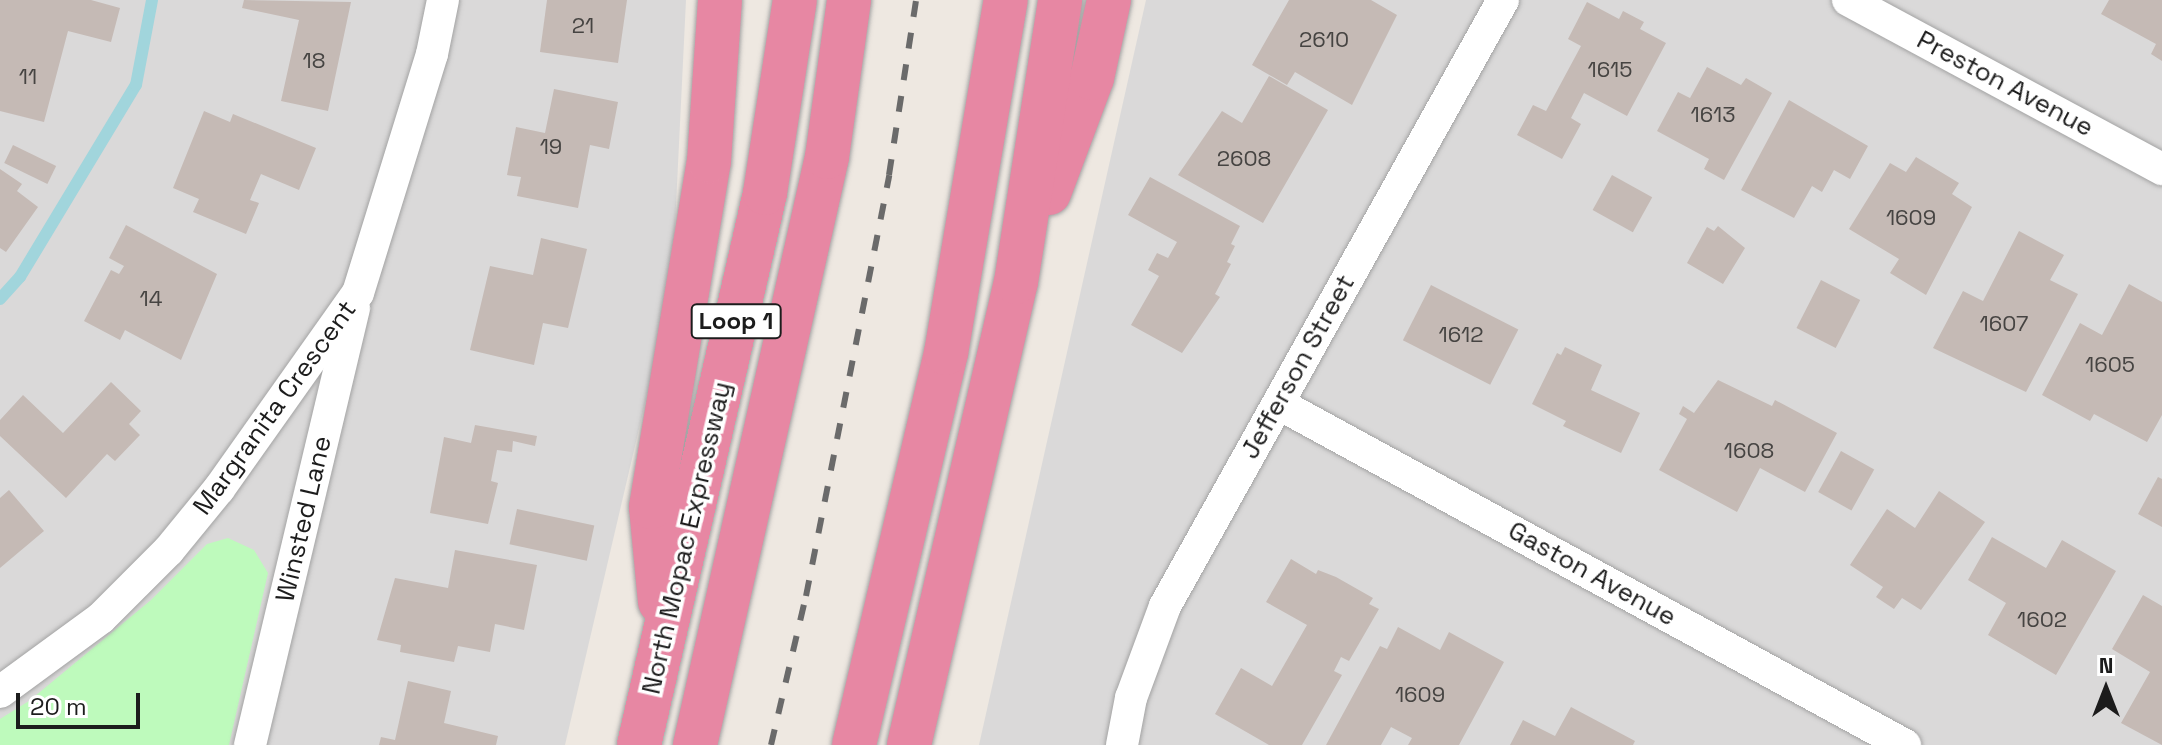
<!DOCTYPE html>
<style>
body{margin:0}
#map{position:relative;width:2162px;height:745px;overflow:hidden;background:#eee8e1;font-family:"Space Grotesk",sans-serif}
div>[style]{position:absolute}
.residential>*{inset:0;background:#dad9d9}
.park>*{inset:0;background:#befabc}
.stream>*{height:12px;margin:-6px;padding:0 6px;transform-origin:6px;border-radius:6px;background:#a1d5dc}
.building>*{inset:0;background:#c5bab5;transform-origin:0 0}
.roads{filter:drop-shadow(0 0 2px #a3a3a3) drop-shadow(0 0 2px #a3a3a3)}
.minor>*{height:32px;margin:-16px;padding:0 16px;transform-origin:16px;border-radius:16px;background:#fff}
.motorway>*{height:44px;margin:-22px;padding:0 22px;transform-origin:22px;border-radius:22px;background:#e787a3}
.rail>*{height:6px;margin-top:-3px;transform-origin:0;background:repeating-linear-gradient(90deg,#6a6a6a 0 16px,transparent 0 32px)}
span{translate:-50% -50%;white-space:nowrap;text-align:center;line-height:1.15;-webkit-text-stroke:7px #fff;paint-order:stroke}
.number-label{font-size:22px;color:#464442}
.number-label span{-webkit-text-stroke-width:0}
.shield-label span{padding:2px 6px;background:#fff;border:2px solid;border-radius:6px;-webkit-text-stroke-width:0}
.shield-label{font-size:24px;color:#1c1c1c;font-weight:700}
.street-label{font-size:26px;color:#1c1c1c}
.north{position:absolute;left:2066px;top:649px;width:80px;height:80px;-webkit-text-stroke:6px #fff;paint-order:stroke;rotate:0deg;font-size:22px;font-weight:700;line-height:32px;text-align:center;color:#1c1c1c}
.north::after{content:'';display:block;margin:auto;width:28px;height:36px;background:#1c1c1c;clip-path:polygon(50% 0,100% 100%,50% 72%,0 100%)}
.scale{position:absolute;left:16px;top:693px;width:124px;height:36px;box-sizing:border-box;border:4px solid #1c1c1c;border-top:0;padding-left:10px;font-size:24px;line-height:28px;white-space:nowrap;color:#1c1c1c;-webkit-text-stroke:6px #fff;paint-order:stroke}
</style>
<div id="map">
<div class="residential">
<div style="clip-path:polygon(0 0,686px 0,672px 288px,565px 745px,0 745px)"></div>
<div style="clip-path:polygon(1146px 0,2162px 0,2162px 745px,979px 745px)"></div>
</div>
<div class="park">
<div style="clip-path:polygon(228px 538px,254px 550px,268px 573px,229px 745px,0 745px,0 719px,29px 701px,151px 600px,207px 544px)"></div>
</div>
<div class="stream">
<div style="left:0;top:299px;width:30px;rotate:-48deg"></div>
<div style="left:20px;top:277px;width:224px;rotate:-58.9deg"></div>
<div style="left:136px;top:85px;width:86px;rotate:-79.3deg"></div>
</div>
<div class="building">
<div style="clip-path:polygon(0 0,91px 0,120px 8px,111px 42px,68px 31px,44px 122px,0 111px)"></div>
<div style="clip-path:polygon(244px 0,351px 2px,328px 111px,281px 101px,299px 20px,242px 8px)"></div>
<div style="clip-path:polygon(547px 0,627px 0,618px 63px,540px 52px)"></div>
<div style="clip-path:polygon(1289px 0,1371px 0,1397px 15px,1352px 105px,1295px 72px,1287px 85px,1252px 65px)"></div>
<div style="clip-path:polygon(2109px 0,2162px 0,2162px 61px,2151px 54px,2156px 44px,2101px 14px)"></div>
<div style="clip-path:polygon(1587px 2px,1619px 19px,1623px 11px,1644px 22px,1640px 29px,1666px 43px,1627px 116px,1584px 93px,1571px 118px,1581px 124px,1562px 159px,1517px 135px,1533px 105px,1546px 111px,1581px 46px,1568px 39px)"></div>
<div style="clip-path:polygon(1707px 67px,1741px 85px,1746px 78px,1772px 93px,1724px 180px,1704px 169px,1709px 159px,1657px 131px,1678px 92px,1690px 98px)"></div>
<div style="clip-path:polygon(1269px 76px,1328px 110px,1263px 223px,1178px 175px,1222px 111px,1242px 123px)"></div>
<div style="clip-path:polygon(554px 89px,618px 102px,609px 149px,590px 145px,578px 208px,517px 196px,521px 177px,507px 175px,516px 127px,545px 133px)"></div>
<div style="clip-path:polygon(1789px 100px,1868px 146px,1850px 179px,1834px 170px,1822px 192px,1812px 186px,1794px 218px,1741px 190px)"></div>
<div style="clip-path:polygon(204px 111px,230px 122px,233px 114px,316px 148px,299px 190px,261px 174px,250px 200px,259px 203px,246px 234px,193px 212px,199px 199px,173px 188px)"></div>
<div style="left:13px;top:145px;width:48px;height:20px;rotate:26deg"></div>
<div style="clip-path:polygon(1916px 157px,1959px 183px,1952px 194px,1972px 207px,1926px 295px,1890px 273px,1899px 259px,1849px 229px,1890px 163px,1906px 172px)"></div>
<div style="clip-path:polygon(0 169px,22px 184px,17px 191px,38px 207px,6px 252px,0 248px)"></div>
<div style="left:1612px;top:175px;width:46px;height:40px;rotate:29deg"></div>
<div style="clip-path:polygon(1150px 177px,1240px 226px,1231px 244px,1235px 246px,1227px 262px,1231px 264px,1215px 294px,1220px 297px,1182px 353px,1131px 325px,1159px 276px,1148px 270px,1157px 253px,1168px 258px,1177px 242px,1128px 215px)"></div>
<div style="clip-path:polygon(126px 225px,217px 274px,181px 360px,125px 330px,120px 340px,84px 321px,111px 270px,119px 274px,124px 266px,109px 258px)"></div>
<div style="clip-path:polygon(1718px 226px,1745px 248px,1723px 284px,1687px 263px,1707px 227px,1714px 231px)"></div>
<div style="clip-path:polygon(2019px 231px,2064px 255px,2050px 280px,2078px 294px,2026px 392px,1933px 348px,1963px 291px,1983px 301px)"></div>
<div style="clip-path:polygon(541px 238px,587px 249px,568px 328px,543px 323px,534px 365px,470px 350px,490px 266px,533px 275px)"></div>
<div style="left:1821px;top:280px;width:44px;height:54px;rotate:27deg"></div>
<div style="clip-path:polygon(2129px 284px,2162px 302px,2162px 415px,2147px 442px,2094px 414px,2090px 421px,2042px 395px,2080px 323px,2102px 335px)"></div>
<div style="left:1431px;top:285px;width:98px;height:62px;rotate:27deg"></div>
<div style="clip-path:polygon(1565px 347px,1602px 365px,1591px 390px,1640px 413px,1621px 453px,1563px 426px,1566px 421px,1532px 404px,1557px 353px,1561px 355px)"></div>
<div style="clip-path:polygon(1718px 380px,1772px 406px,1775px 400px,1837px 433px,1805px 492px,1760px 468px,1737px 512px,1659px 470px,1687px 419px,1679px 414px,1683px 406px,1694px 413px)"></div>
<div style="clip-path:polygon(111px 382px,141px 411px,129px 424px,140px 435px,115px 461px,107px 454px,66px 498px,0 436px,0 420px,23px 395px,63px 433px)"></div>
<div style="clip-path:polygon(475px 425px,537px 436px,535px 446px,513px 441px,512px 452px,497px 450px,491px 481px,498px 483px,488px 524px,430px 513px,444px 437px,471px 443px)"></div>
<div style="left:1841px;top:451px;width:38px;height:47px;rotate:29deg"></div>
<div style="clip-path:polygon(2158px 477px,2162px 479px,2162px 527px,2138px 514px)"></div>
<div style="clip-path:polygon(9px 490px,44px 531px,0 568px,0 498px)"></div>
<div style="clip-path:polygon(1939px 491px,1985px 522px,1921px 610px,1902px 598px,1894px 609px,1876px 597px,1883px 587px,1850px 565px,1887px 509px,1915px 528px)"></div>
<div style="left:517px;top:509px;width:79px;height:36px;rotate:12deg"></div>
<div style="clip-path:polygon(1992px 537px,2046px 568px,2062px 540px,2116px 571px,2056px 675px,1988px 635px,2006px 603px,1968px 580px)"></div>
<div style="clip-path:polygon(455px 550px,537px 565px,524px 630px,495px 624px,490px 652px,458px 646px,454px 662px,400px 652px,401px 645px,377px 640px,395px 578px,448px 588px)"></div>
<div style="clip-path:polygon(1291px 559px,1316px 574px,1318px 570px,1336px 577px,1373px 598px,1369px 604px,1379px 609px,1349px 661px,1341px 657px,1334px 671px,1342px 675px,1302px 745px,1269px 745px,1215px 714px,1241px 668px,1272px 686px,1307px 625px,1266px 602px)"></div>
<div style="clip-path:polygon(2143px 595px,2162px 606px,2162px 745px,2121px 723px,2150px 672px,2112px 649px)"></div>
<div style="clip-path:polygon(1398px 627px,1440px 650px,1449px 632px,1504px 662px,1459px 745px,1408px 745px,1412px 738px,1391px 727px,1381px 745px,1326px 745px,1380px 646px,1387px 649px)"></div>
<div style="clip-path:polygon(408px 681px,451px 691px,444px 723px,498px 736px,496px 745px,379px 745px,381px 737px,395px 740px)"></div>
<div style="clip-path:polygon(1571px 707px,1635px 741px,1633px 745px,1510px 745px,1523px 720px,1555px 736px)"></div>
</div>
<div class="roads">
<div class="minor">
<div style="left:1848px;top:0;width:357px;rotate:28.3deg"></div>
<div style="left:1279px;top:404px;width:713px;rotate:28.58deg"></div>
<div style="left:0;top:692px;width:125px;rotate:-36.2deg"></div>
<div style="left:101px;top:618px;width:96px;rotate:-45deg"></div>
<div style="left:169px;top:550px;width:79px;rotate:-50.7deg"></div>
<div style="left:219px;top:489px;width:240px;rotate:-54.7deg"></div>
<div style="left:358px;top:293px;width:250px;rotate:-72.8deg"></div>
<div style="left:432px;top:54px;width:55px;rotate:-78.5deg"></div>
<div style="left:250px;top:745px;width:449px;rotate:-76.6deg"></div>
<div style="left:1122px;top:745px;width:48px;rotate:-79.2deg"></div>
<div style="left:1131px;top:698px;width:98px;rotate:-69.7deg"></div>
<div style="left:1165px;top:606px;width:694px;rotate:-60.85deg"></div>
</div>
<div class="motorway">
<div style="left:1049px;top:193px;width:123px;rotate:-69.5deg"></div>
<div style="left:1092px;top:78px;width:80px;rotate:-77.7deg"></div>
<div style="left:660px;top:602px;width:95px;rotate:-95.4deg"></div>
<div style="left:651px;top:507px;width:351px;rotate:-80.5deg"></div>
<div style="left:709px;top:161px;width:161px;rotate:-86.1deg"></div>
<div style="left:639px;top:745px;width:566px;rotate:-77.14deg"></div>
<div style="left:765px;top:193px;width:195px;rotate:-81.2deg"></div>
<div style="left:695px;top:745px;width:603px;rotate:-77.35deg"></div>
<div style="left:827px;top:157px;width:159px;rotate:-82deg"></div>
<div style="left:854px;top:745px;width:403px;rotate:-76.8deg"></div>
<div style="left:946px;top:353px;width:358px;rotate:-80.4deg"></div>
<div style="left:909px;top:745px;width:475px;rotate:-77deg"></div>
<div style="left:1016px;top:282px;width:285px;rotate:-81.1deg"></div>
</div>
</div>
<div class="rail">
<div style="left:771px;top:745px;width:153px;rotate:-76.8deg"></div>
<div style="left:806px;top:596px;width:429px;rotate:-78.8deg"></div>
<div style="left:889px;top:175px;width:177px;rotate:-81.2deg"></div>
</div>
<div class="number-label">
<span style="left:583px;top:26px">21</span>
<span style="left:1324px;top:40px">2610</span>
<span style="left:314px;top:61px">18</span>
<span style="left:1610px;top:70px">1615</span>
<span style="left:28px;top:77px">11</span>
<span style="left:1713px;top:115px">1613</span>
<span style="left:551px;top:147px">19</span>
<span style="left:1244px;top:159px">2608</span>
<span style="left:1911px;top:218px">1609</span>
<span style="left:151px;top:299px">14</span>
<span style="left:2004px;top:324px">1607</span>
<span style="left:1461px;top:335px">1612</span>
<span style="left:2110px;top:365px">1605</span>
<span style="left:1749px;top:451px">1608</span>
<span style="left:2042px;top:620px">1602</span>
<span style="left:1420px;top:695px">1609</span>
</div>
<div class="shield-label">
<span style="left:736px;top:321px">Loop 1</span>
</div>
<div class="street-label">
<span style="left:2005px;top:84px;rotate:28deg">Preston Avenue</span>
<span style="left:1298px;top:367px;rotate:-61deg">Jefferson Street</span>
<span style="left:275px;top:408px;rotate:-54deg">Margranita Crescent</span>
<span style="left:304px;top:519px;rotate:-77deg">Winsted Lane</span>
<span style="left:687px;top:538px;rotate:-77deg">North Mopac Expressway</span>
<span style="left:1592px;top:574px;rotate:29deg">Gaston Avenue</span>
</div>
<div class="north">N</div>
<div class="scale">20 m</div>
</div>
